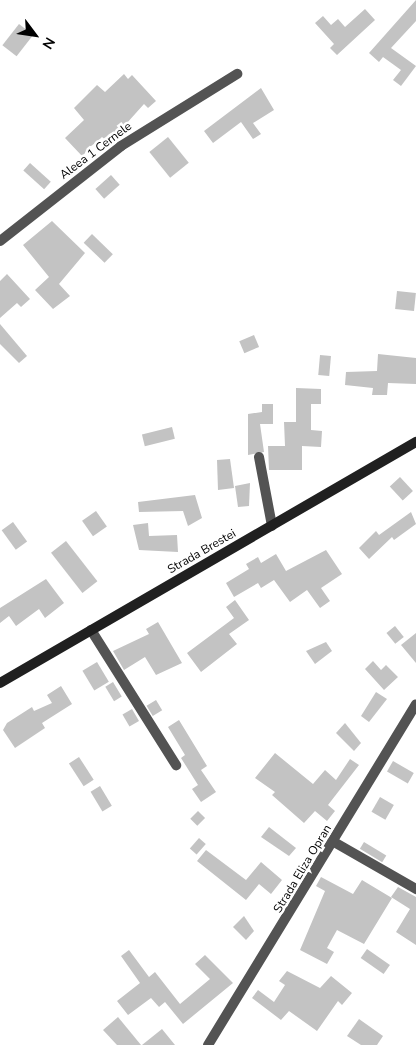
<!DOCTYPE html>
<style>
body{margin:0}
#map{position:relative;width:416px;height:1045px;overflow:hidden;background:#fff;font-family:"Nunito Sans",sans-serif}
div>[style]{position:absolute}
.building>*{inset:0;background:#c3c3c3;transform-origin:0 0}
.minor>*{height:10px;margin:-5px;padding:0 5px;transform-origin:5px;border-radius:5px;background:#535353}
.secondary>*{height:10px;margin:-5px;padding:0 5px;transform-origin:5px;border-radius:5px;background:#202020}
span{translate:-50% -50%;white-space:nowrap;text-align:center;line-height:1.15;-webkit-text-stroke:5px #fff;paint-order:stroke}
.street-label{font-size:12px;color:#000}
.north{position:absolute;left:10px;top:10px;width:50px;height:50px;-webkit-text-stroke:4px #fff;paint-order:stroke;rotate:121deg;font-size:14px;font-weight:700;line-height:20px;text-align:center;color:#000}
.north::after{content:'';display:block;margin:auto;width:18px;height:22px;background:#000;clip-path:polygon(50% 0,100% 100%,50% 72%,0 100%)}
</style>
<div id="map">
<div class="building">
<div style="clip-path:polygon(416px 0,416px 21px,391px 48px,416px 66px,401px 86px,393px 80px,401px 70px,383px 57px,379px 62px,369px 53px)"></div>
<div style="clip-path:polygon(365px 9px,375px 20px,337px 55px,330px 48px,334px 44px,315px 23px,323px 16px,331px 25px,338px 19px,345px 27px)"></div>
<div style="left:19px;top:24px;width:18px;height:27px;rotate:38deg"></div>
<div style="clip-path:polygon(124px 74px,128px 79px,132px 75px,156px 101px,148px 108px,144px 104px,109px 143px,102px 137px,82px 156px,65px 138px,84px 120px,74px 108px,97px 85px,105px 92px)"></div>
<div style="clip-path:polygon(261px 88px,274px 110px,253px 123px,261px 134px,253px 139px,241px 122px,213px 143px,204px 131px)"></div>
<div style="left:168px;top:137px;width:33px;height:24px;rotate:51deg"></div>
<div style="left:30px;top:163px;width:28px;height:10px;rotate:42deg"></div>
<div style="left:111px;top:175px;width:13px;height:21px;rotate:48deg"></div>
<div style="clip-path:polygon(52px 221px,85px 253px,59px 284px,70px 296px,53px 309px,35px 290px,49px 277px,23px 245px)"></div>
<div style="left:92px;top:234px;width:29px;height:12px;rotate:44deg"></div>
<div style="clip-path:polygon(7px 274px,30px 299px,21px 307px,17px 303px,0 318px,0 281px)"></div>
<div style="left:397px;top:291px;width:19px;height:18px;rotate:6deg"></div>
<div style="clip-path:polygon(0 324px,27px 356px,19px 363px,0 344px)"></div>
<div style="left:254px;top:335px;width:13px;height:16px;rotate:67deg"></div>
<div style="clip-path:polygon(378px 354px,416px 358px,416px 384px,388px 383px,387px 395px,372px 395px,373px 388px,345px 385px,346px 372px,377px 371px)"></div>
<div style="left:320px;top:355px;width:11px;height:20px;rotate:5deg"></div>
<div style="clip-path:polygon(296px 388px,321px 389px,321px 404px,311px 404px,311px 430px,322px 431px,321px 447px,302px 446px,302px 470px,269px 470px,268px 446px,285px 446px,284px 422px,296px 422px)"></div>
<div style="clip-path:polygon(262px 404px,273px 404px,273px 424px,260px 424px,264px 452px,248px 455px,248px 414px,262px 412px)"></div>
<div style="left:172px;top:427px;width:12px;height:31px;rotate:76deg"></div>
<div style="clip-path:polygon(230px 459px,234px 488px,218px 490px,217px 460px)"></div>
<div style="left:400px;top:477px;width:19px;height:14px;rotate:47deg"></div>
<div style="clip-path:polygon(250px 483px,249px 506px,238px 507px,235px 486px)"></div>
<div style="clip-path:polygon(195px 495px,202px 518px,188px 526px,183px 511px,139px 512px,138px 502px)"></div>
<div style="left:96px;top:511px;width:19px;height:17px;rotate:55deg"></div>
<div style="clip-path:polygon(411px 512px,416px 524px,394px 540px,392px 537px,369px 559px,359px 548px,376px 531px,379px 535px)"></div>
<div style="left:13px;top:522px;width:24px;height:14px;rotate:54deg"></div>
<div style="clip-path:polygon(148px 523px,149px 536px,177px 535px,178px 552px,139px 550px,133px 525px)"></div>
<div style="left:66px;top:541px;width:51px;height:19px;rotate:52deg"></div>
<div style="clip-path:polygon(326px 550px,342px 574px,321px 588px,330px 601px,320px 608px,307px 590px,290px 602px,274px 580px,261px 588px,258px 583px,234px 597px,226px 583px,249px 569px,246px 564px,258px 557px,261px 563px,276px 554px,286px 571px)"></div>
<div style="clip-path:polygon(46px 579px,64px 603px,45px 618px,39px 609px,16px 626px,9px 616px,0 623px,0 608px)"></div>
<div style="clip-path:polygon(235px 600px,249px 620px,229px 634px,237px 644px,201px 672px,187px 653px,234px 618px,226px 607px)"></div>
<div style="clip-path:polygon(158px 622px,182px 663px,156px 675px,145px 657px,124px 670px,113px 651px,149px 634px,146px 629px)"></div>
<div style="left:395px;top:626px;width:14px;height:11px;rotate:51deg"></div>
<div style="clip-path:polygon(416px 633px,416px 663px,401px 645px)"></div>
<div style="clip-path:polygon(326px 642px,332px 651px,315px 664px,306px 651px)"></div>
<div style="clip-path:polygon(373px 661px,381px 670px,386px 665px,398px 677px,384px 690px,365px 669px)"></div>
<div style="left:97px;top:662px;width:23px;height:17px;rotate:59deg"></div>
<div style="left:113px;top:682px;width:17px;height:9px;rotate:59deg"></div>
<div style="clip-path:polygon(61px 686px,72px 704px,42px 723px,45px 728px,15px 748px,3px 730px,7px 723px,32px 707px,34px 711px,52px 703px,47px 695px)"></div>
<div style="clip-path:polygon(376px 692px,387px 699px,369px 722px,361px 716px)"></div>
<div style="left:156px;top:700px;width:12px;height:11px;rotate:59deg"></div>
<div style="left:132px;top:709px;width:14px;height:11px;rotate:60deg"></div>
<div style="clip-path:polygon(179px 720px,207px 766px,201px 770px,216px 792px,201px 802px,192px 789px,198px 785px,181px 758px,185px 755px,168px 727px)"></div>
<div style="clip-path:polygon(345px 723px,361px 743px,354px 751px,336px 733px)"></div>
<div style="clip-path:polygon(275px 753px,313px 784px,325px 770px,336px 780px,350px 759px,359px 765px,328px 805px,335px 811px,327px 821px,315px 811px,304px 823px,272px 795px,275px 792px,255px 778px)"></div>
<div style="left:79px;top:757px;width:27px;height:12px;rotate:57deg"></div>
<div style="left:393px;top:761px;width:24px;height:12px;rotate:30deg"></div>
<div style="left:100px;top:786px;width:23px;height:11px;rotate:59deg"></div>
<div style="left:380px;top:797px;width:16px;height:17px;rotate:30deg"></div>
<div style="left:198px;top:811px;width:10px;height:11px;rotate:45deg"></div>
<div style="clip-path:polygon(269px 827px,296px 848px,289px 856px,261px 837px)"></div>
<div style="left:199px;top:838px;width:9px;height:14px;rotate:41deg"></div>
<div style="left:364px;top:842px;width:26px;height:8px;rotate:31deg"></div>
<div style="clip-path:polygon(206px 850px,246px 880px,261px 862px,282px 880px,271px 894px,259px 884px,246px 900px,197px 861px)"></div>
<div style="clip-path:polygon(321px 877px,353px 894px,362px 880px,392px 898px,364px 944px,337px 930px,327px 948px,334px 952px,327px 964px,300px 950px,325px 891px,316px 886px)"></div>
<div style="clip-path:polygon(398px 887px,416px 897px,416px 945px,396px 932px,410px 909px,391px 897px)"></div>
<div style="clip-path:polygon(244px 916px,254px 931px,246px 940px,233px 927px)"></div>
<div style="left:367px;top:949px;width:28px;height:11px;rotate:35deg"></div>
<div style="clip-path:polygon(129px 950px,149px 977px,155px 972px,180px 1004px,210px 979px,195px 964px,205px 955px,233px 983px,183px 1024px,165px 1002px,159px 1007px,151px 998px,128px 1015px,117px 1001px,140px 983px,121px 956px)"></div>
<div style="clip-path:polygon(287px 971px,320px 988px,331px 976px,352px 993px,342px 1005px,338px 1001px,317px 1031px,289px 1011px,281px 1020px,252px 998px,258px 990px,274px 1002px,285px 985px,279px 981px)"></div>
<div style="clip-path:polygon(118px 1017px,141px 1045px,117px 1045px,103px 1030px)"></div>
<div style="clip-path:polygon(359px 1019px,383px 1036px,377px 1045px,361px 1045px,347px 1036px)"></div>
<div style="clip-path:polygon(162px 1029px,175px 1045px,142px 1045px)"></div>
</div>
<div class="minor">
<div style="left:0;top:241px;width:154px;rotate:-38.1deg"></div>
<div style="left:121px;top:146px;width:137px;rotate:-31.8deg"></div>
<div style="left:259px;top:457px;width:70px;rotate:79.3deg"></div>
<div style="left:91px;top:630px;width:160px;rotate:57.8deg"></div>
<div style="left:334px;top:842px;width:95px;rotate:29.8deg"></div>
<div style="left:208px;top:1045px;width:399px;rotate:-58.6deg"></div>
</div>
<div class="secondary">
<div style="left:0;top:683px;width:481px;rotate:-30.1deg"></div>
</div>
<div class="street-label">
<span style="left:96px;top:151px;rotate:-37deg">Aleea 1 Cernele</span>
<span style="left:202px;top:552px;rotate:-30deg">Strada Brestei</span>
<span style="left:303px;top:869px;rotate:-59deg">Strada Eliza Opran</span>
</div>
<div class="north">N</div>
</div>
